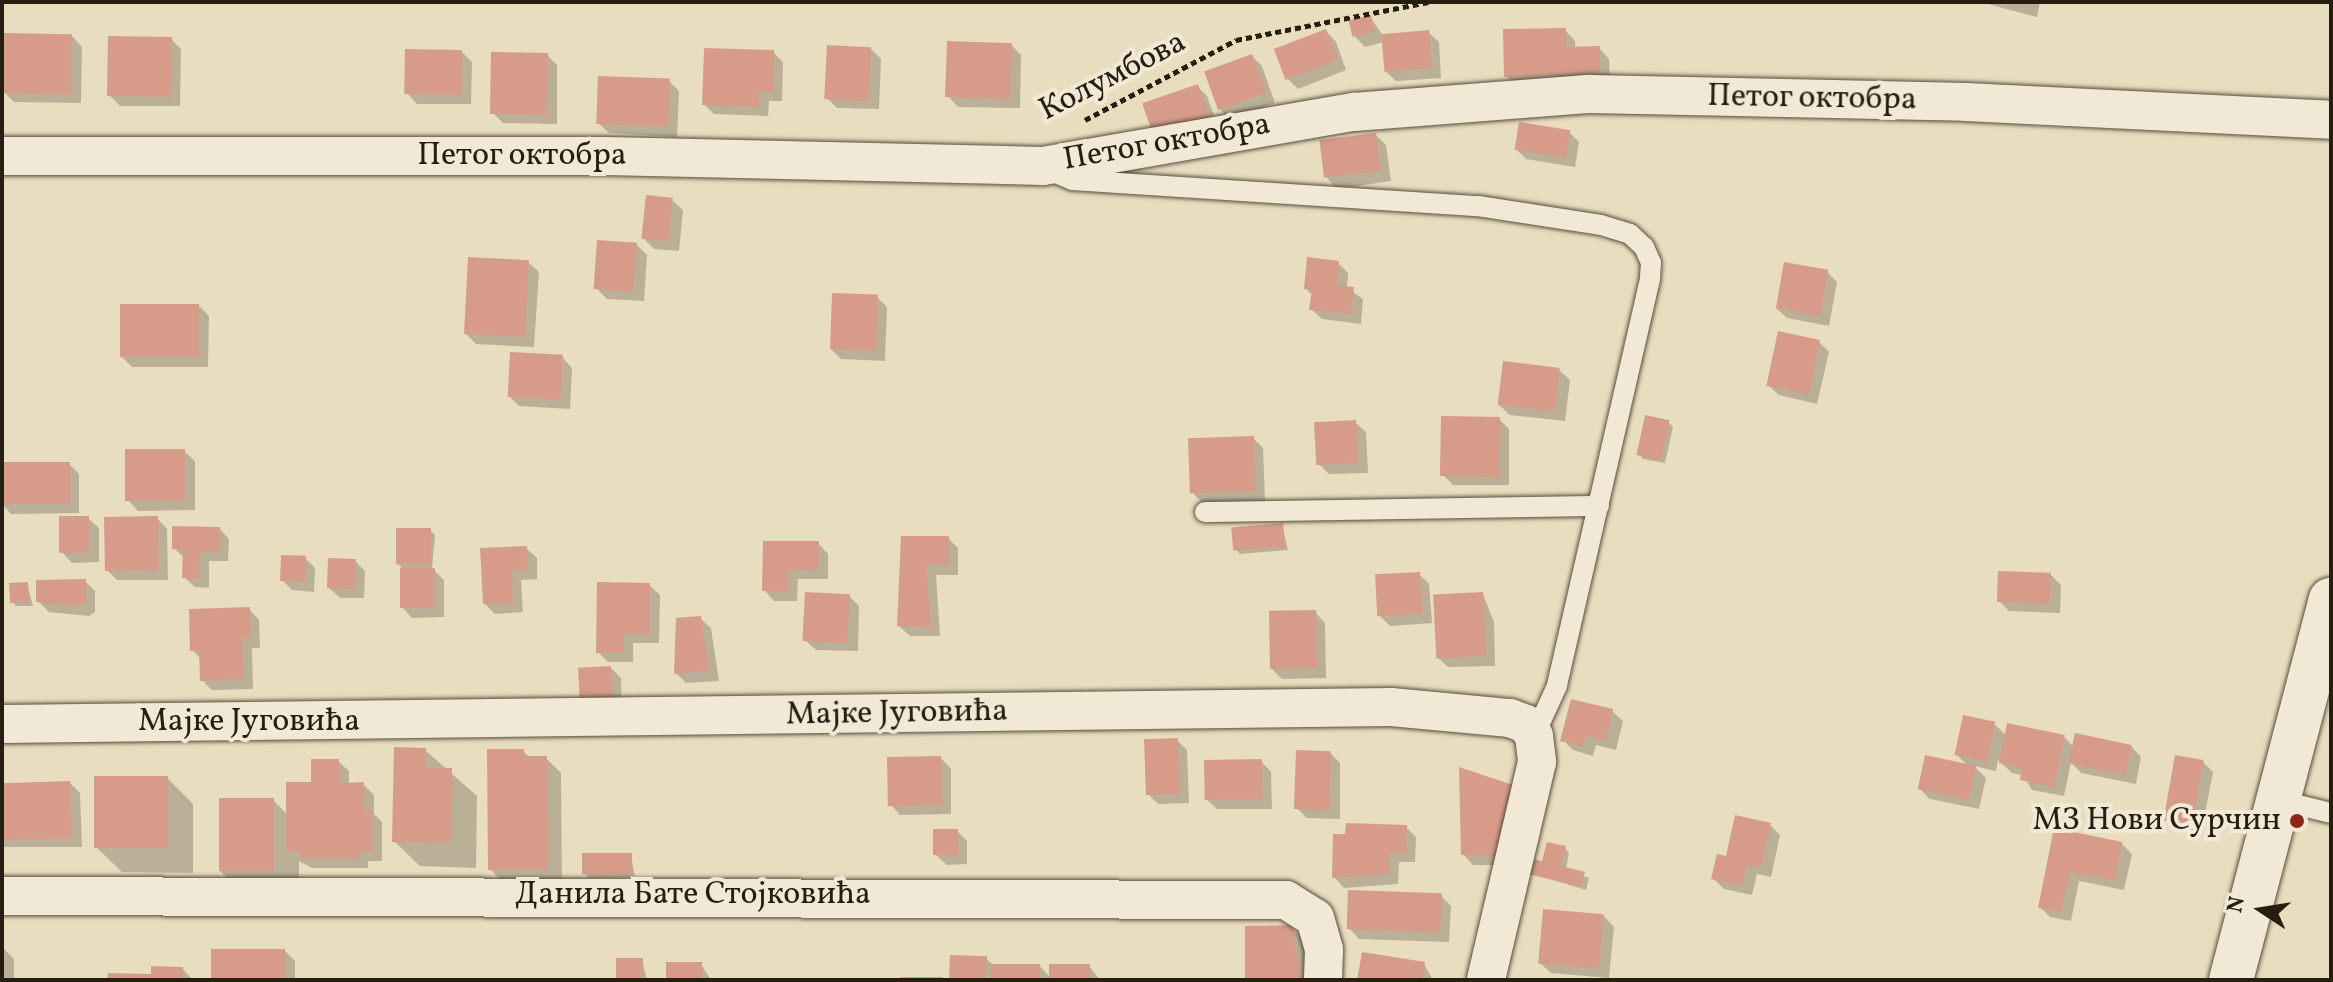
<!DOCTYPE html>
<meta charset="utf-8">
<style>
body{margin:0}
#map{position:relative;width:2333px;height:982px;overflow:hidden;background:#e9ddbf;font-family:Vollkorn,serif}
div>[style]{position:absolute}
.shadow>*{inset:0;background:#0003}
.building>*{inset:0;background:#d79b89;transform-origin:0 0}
.path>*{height:5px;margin-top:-2.5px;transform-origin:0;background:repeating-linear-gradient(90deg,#271e12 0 6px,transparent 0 10px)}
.roads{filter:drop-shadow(0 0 2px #584e3d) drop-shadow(0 0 2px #584e3d)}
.service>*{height:20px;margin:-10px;padding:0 10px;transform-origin:10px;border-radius:10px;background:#f1e9d5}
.minor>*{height:38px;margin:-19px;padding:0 19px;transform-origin:19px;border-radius:19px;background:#f1e9d5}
.tertiary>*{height:44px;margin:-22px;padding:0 22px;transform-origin:22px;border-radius:22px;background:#f1e9d5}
.dots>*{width:22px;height:22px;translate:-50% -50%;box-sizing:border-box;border:4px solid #f1e9d5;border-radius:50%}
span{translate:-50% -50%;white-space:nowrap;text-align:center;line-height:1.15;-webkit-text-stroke:8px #f1e9d5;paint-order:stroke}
.street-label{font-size:32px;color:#271e12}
.poi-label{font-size:32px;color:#271e12}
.right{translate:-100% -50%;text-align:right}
.frame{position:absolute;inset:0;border:4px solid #271e12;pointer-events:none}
.north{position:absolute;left:2221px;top:870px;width:80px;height:80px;-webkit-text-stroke:6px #f1e9d5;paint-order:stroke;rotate:282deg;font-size:22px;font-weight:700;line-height:32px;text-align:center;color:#271e12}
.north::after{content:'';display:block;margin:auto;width:28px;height:36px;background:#271e12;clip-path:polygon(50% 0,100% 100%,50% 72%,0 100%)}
</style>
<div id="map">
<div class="shadow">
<div style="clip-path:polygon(1980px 2px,2040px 2px,2037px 17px)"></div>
<div style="clip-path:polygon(1370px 17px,1382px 34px,1428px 32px,1439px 42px,1441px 78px,1396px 81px,1385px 71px,1384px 42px,1365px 47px,1355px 37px)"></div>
<div style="clip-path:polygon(1565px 30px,1575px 41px,1575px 49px,1599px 48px,1609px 59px,1610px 82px,1516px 86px,1506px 76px)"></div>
<div style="clip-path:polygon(1326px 31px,1336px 42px,1346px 70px,1298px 89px,1288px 79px)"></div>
<div style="clip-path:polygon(72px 36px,82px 47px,81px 103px,14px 102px,4px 92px)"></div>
<div style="clip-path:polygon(171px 39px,181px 49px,180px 106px,120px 106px,109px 95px)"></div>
<div style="clip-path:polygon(1011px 45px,1021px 55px,1020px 108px,958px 107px,948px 96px)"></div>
<div style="clip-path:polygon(871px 49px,881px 59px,879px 109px,837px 108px,827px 98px)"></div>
<div style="clip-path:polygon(462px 52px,472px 62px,471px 104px,417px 104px,407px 93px)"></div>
<div style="clip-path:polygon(773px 52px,783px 62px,782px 101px,769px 101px,768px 116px,714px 114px,704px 104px)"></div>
<div style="clip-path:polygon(547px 55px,557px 65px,557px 124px,503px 123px,493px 113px)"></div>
<div style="clip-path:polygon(1252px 56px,1262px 66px,1275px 103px,1230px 119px,1220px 109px)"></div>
<div style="clip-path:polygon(669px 81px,679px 91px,677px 137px,609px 133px,598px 123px)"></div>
<div style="clip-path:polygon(1197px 86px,1207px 96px,1218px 126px,1166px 145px)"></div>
<div style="clip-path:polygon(1569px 132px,1579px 142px,1575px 167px,1526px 159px,1516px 149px)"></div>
<div style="clip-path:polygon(1376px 135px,1386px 145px,1391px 181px,1337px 189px,1327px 178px)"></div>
<div style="clip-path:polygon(672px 200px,683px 210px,679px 251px,654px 249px,644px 239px)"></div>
<div style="clip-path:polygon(637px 245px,647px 255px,644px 301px,607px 299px,597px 289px)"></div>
<div style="clip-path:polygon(528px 262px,539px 272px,534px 347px,476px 344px,466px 334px)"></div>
<div style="clip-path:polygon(1338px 263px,1348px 273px,1347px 288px,1363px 299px,1361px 324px,1322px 319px,1311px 309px,1313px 296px,1306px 289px)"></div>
<div style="clip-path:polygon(1827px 272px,1837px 282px,1829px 326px,1787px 318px,1776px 308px)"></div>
<div style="clip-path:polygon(877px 297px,887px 307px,885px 361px,841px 359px,831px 349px)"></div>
<div style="clip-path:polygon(199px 306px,209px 316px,208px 367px,132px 367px,122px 357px)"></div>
<div style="clip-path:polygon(1819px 342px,1829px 352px,1817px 404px,1779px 395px,1768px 385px)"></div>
<div style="clip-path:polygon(562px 357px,572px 368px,570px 409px,519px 406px,509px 396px)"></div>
<div style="clip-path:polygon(1559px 370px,1570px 380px,1565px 421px,1510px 415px,1499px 405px)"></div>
<div style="clip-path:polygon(1499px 419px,1509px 429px,1509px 485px,1453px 485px,1443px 475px)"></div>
<div style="clip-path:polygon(1355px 422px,1366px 432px,1368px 473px,1329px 474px,1319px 464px)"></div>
<div style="clip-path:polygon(1668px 422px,1673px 427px,1665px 463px,1643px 459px,1639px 454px)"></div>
<div style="clip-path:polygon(1253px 438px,1263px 448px,1265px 501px,1203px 504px,1193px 493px)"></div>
<div style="clip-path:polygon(184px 451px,195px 461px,195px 510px,138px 511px,128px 500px)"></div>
<div style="clip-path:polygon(2px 464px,69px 464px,79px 474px,79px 513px,11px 514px,2px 504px)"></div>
<div style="clip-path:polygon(88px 518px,99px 528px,99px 562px,72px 563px,62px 552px)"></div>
<div style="clip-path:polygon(157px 518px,167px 529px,168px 580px,117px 580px,107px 570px)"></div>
<div style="clip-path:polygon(1282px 525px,1288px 550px,1240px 554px,1235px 549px)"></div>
<div style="clip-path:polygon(219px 528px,229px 539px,228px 561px,209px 561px,209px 588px,195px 587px,184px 577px,185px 559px,174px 548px)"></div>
<div style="clip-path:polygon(430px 530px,435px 535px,432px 568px,444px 580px,444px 617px,412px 618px,402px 607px,405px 571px,398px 564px)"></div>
<div style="clip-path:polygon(903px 538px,948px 538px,958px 548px,958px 575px,936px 575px,940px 636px,910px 636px,899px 626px)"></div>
<div style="clip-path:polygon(818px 543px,828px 554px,828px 579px,798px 579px,797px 601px,774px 601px,764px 590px)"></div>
<div style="clip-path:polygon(526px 548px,537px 558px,537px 579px,521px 580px,523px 612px,495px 614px,484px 603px)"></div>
<div style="clip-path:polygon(305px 558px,315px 568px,314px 592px,292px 590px,282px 580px)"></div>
<div style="clip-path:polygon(355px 561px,365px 571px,364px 598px,340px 598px,329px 588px)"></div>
<div style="clip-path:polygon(1419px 574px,1429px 584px,1432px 623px,1390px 626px,1380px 616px)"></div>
<div style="clip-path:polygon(2051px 575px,2061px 585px,2060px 613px,2009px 611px,1999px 601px)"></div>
<div style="clip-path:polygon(85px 581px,95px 591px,95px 612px,89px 616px,49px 612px,38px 601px)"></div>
<div style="clip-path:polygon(27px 584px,33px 606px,16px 606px,12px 601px)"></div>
<div style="clip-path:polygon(649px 585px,660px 595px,659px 643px,633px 643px,633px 662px,608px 662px,598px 652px)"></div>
<div style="clip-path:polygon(1483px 594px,1494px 622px,1495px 666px,1448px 667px,1437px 657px)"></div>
<div style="clip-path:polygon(849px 596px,859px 606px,858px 651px,816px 650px,805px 640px)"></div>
<div style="clip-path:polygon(249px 609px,259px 620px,260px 648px,252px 648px,253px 689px,212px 690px,202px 680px,201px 659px,192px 650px)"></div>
<div style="clip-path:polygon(1315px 612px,1325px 623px,1326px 678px,1282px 679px,1272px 669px)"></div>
<div style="clip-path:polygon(700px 618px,711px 628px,719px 681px,686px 683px,676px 673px,675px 646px)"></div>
<div style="clip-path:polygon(611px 668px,621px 678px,622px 715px,580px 670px)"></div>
<div style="clip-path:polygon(1612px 711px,1623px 721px,1616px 750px,1596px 745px,1593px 756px,1573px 750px,1563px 740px)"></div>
<div style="clip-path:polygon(1994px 724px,2007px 736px,2064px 737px,2074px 747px,2131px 746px,2141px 757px,2136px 784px,2081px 773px,2071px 762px,2064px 796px,2032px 790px,2023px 775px,2012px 773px,1998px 760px,1996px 771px,1974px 766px,1986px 778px,1979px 809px,1930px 799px,1920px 789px,1969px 767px,1957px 755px)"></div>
<div style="clip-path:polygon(1177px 740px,1187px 750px,1189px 803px,1158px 804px,1148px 794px)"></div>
<div style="clip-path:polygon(425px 750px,477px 796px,476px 868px,420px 866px,394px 841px)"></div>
<div style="clip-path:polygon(523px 751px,530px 758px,546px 758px,561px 773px,562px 884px,505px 884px,490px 869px)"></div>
<div style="clip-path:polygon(1330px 753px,1340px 763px,1340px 819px,1307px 818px,1297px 808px)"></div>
<div style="clip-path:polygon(941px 758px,951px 769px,951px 814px,900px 815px,890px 804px)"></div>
<div style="clip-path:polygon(338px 761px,349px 771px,349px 785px,363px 784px,374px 795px,374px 814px,382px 822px,382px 861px,368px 861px,368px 868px,312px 868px,299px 861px,299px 896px,246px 896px,220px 871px,273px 800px,288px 815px)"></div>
<div style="clip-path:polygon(1261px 761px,1271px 772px,1272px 809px,1217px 809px,1206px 799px)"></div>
<div style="clip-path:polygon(2203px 762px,2213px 772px,2201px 834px,2176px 829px,2165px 819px)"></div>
<div style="clip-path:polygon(1461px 770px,1506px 865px,1473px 865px,1463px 854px)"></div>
<div style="clip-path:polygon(167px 778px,193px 804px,193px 873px,122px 872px,96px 847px)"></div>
<div style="clip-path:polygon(70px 783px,80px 793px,82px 847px,2px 847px,2px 785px)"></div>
<div style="clip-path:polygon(1770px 825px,1780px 835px,1771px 877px,1757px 874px,1752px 895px,1724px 889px,1713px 878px,1728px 858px)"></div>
<div style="clip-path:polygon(1406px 827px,1416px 837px,1415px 862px,1399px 862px,1398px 884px,1344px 888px,1334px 877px)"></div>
<div style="clip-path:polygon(2055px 830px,2121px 843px,2132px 854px,2124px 890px,2079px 881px,2071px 921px,2050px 917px,2040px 907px)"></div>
<div style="clip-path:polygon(957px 831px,967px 841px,967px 864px,947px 865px,936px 855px)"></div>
<div style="clip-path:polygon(1565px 848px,1569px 853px,1566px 869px,1589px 878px,1586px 890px,1530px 873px)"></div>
<div style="clip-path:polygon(631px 855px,635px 877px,589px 878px,584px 873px)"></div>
<div style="clip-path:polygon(1441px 896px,1451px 906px,1449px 942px,1359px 939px,1349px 928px)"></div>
<div style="clip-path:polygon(1604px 916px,1614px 927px,1609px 978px,1551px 973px,1540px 963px)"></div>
<div style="clip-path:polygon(1291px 927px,1302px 938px,1310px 980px,1247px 980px)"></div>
<div style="clip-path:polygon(2px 947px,14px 959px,14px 980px,2px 980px)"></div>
<div style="clip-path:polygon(285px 951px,295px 961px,295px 980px,213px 980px)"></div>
<div style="clip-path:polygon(986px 958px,994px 966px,1040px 966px,1050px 977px,1089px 966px,1100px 980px,952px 980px)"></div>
<div style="clip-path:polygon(642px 960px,647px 980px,618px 980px)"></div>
<div style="clip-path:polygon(701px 964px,711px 980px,668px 980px)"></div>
<div style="clip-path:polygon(1424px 964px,1433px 980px,1359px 980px)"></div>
<div style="clip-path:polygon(183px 969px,193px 980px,109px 980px,153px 976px)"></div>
</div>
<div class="building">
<div style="left:1371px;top:15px;width:17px;height:23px;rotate:77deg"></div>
<div style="clip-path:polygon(1566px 28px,1566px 47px,1600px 46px,1600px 72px,1504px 77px,1503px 29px)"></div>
<div style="left:1326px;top:29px;width:33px;height:56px;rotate:69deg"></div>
<div style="left:1429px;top:30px;width:38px;height:48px;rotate:85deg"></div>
<div style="left:3px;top:33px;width:69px;height:60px;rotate:1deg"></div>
<div style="left:108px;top:36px;width:64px;height:60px;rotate:1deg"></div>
<div style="left:947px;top:41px;width:65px;height:56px;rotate:2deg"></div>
<div style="left:827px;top:45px;width:44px;height:54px;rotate:3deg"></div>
<div style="clip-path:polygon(704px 48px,774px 50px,773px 92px,759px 91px,759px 107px,702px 105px)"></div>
<div style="left:405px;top:49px;width:57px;height:45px;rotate:1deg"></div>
<div style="left:491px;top:52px;width:57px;height:62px;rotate:1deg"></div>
<div style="left:1252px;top:54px;width:41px;height:51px;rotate:70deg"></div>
<div style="left:598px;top:76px;width:72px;height:48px;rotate:2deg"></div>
<div style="left:1198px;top:84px;width:34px;height:59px;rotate:71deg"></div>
<div style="left:1519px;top:122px;width:52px;height:28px;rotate:9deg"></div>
<div style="left:1376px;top:133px;width:38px;height:57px;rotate:83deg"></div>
<div style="left:646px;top:195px;width:27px;height:44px;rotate:6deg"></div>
<div style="left:597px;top:240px;width:40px;height:49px;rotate:4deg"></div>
<div style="left:468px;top:257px;width:61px;height:77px;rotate:3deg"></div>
<div style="clip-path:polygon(1307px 257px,1339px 261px,1336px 285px,1354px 287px,1351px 314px,1309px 310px,1312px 290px,1304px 289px)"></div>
<div style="left:1784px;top:262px;width:45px;height:47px;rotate:10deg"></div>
<div style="left:832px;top:293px;width:46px;height:56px;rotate:2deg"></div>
<div style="left:120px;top:304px;width:79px;height:53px"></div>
<div style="left:1778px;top:331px;width:43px;height:56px;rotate:12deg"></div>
<div style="left:510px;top:352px;width:53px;height:45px;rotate:3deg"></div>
<div style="left:1503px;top:361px;width:57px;height:44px;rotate:7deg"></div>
<div style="left:1645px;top:415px;width:25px;height:41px;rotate:12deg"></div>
<div style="left:1441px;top:416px;width:59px;height:60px;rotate:1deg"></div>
<div style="left:1356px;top:420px;width:43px;height:42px;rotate:87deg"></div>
<div style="left:1254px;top:436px;width:55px;height:66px;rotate:88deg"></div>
<div style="left:125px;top:449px;width:60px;height:52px"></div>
<div style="left:2px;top:462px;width:68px;height:42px"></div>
<div style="left:59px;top:516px;width:30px;height:37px"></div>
<div style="left:158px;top:516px;width:54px;height:54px;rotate:89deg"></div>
<div style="left:1283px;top:523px;width:23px;height:52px;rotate:85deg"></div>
<div style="clip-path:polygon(172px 526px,220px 527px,219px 552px,200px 552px,199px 578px,182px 578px,183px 549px,172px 549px)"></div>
<div style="left:396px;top:528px;width:35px;height:36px"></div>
<div style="clip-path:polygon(901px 536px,949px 536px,949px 565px,926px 565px,931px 627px,897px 626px)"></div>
<div style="clip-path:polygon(763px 541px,819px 541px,818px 570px,789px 569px,788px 592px,762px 591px)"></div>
<div style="clip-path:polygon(527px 546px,528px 570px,512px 570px,513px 603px,483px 604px,480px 548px)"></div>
<div style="left:281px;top:555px;width:25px;height:26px;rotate:2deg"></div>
<div style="left:328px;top:558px;width:28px;height:30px;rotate:2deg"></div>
<div style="left:435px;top:568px;width:40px;height:35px;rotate:90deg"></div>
<div style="left:1998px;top:571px;width:53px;height:31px;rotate:2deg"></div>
<div style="left:1420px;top:572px;width:42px;height:45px;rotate:87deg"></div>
<div style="clip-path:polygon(86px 579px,86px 601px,78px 606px,36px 602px,36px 580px)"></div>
<div style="left:28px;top:582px;width:20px;height:19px;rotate:87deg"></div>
<div style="clip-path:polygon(597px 582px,650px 583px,650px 634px,624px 634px,624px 653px,596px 653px)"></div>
<div style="left:805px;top:592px;width:45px;height:49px;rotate:3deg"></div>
<div style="left:1483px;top:592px;width:64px;height:50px;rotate:87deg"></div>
<div style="clip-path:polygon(250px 607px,251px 638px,242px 638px,244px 679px,200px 681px,199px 650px,190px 651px,189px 609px)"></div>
<div style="left:1316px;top:610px;width:58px;height:47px;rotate:89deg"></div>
<div style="clip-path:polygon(701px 616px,709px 671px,674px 674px,676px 618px)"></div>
<div style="left:611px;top:666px;width:39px;height:33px;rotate:87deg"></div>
<div style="clip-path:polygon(1571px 699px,1613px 709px,1606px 741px,1586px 736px,1583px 747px,1560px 741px)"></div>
<div style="left:1963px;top:715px;width:33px;height:41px;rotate:12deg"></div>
<div style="clip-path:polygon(2007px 723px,2065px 735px,2054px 787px,2020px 780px,2022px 768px,1999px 763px)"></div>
<div style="left:2075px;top:733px;width:58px;height:31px;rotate:12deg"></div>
<div style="left:1178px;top:738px;width:56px;height:34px;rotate:88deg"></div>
<div style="clip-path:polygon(394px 747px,426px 748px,425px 768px,452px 768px,451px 843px,392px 842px)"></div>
<div style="clip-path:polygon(487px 749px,524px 749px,524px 756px,547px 756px,548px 870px,488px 870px)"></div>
<div style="left:1296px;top:750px;width:35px;height:59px;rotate:2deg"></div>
<div style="left:1925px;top:755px;width:52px;height:35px;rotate:12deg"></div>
<div style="left:2175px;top:755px;width:29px;height:66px;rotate:10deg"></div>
<div style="left:941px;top:756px;width:49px;height:54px;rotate:89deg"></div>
<div style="clip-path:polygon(311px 759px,339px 759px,340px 783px,364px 782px,364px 810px,372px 810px,372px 852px,358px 852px,358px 859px,300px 859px,300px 851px,286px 851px,286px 782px,311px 782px)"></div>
<div style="left:1262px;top:759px;width:40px;height:58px;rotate:89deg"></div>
<div style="clip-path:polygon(1459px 767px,1513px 785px,1496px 856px,1461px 855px)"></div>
<div style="left:94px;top:776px;width:74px;height:72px"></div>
<div style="left:70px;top:781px;width:57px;height:68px;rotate:88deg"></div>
<div style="left:219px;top:798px;width:55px;height:73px"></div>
<div style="clip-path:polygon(1735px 815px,1771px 823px,1761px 868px,1747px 865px,1742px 886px,1711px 879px,1717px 854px,1726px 856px)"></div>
<div style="clip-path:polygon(1346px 823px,1407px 825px,1406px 853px,1389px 852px,1389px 874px,1332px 878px,1333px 834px,1345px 834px)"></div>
<div style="clip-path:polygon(2054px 828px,2122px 842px,2115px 881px,2070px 872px,2061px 912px,2038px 908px)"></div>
<div style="left:958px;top:829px;width:26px;height:25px;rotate:90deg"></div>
<div style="clip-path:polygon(1547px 842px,1566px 846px,1561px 866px,1585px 872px,1581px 887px,1528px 874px,1532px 859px,1542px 861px)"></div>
<div style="left:582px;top:853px;width:50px;height:21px"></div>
<div style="left:1348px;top:890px;width:94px;height:39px;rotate:2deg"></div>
<div style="left:1543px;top:909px;width:61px;height:55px;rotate:5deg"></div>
<div style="clip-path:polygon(1292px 925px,1301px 980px,1245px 980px,1245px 926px)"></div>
<div style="left:211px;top:949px;width:74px;height:31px"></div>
<div style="clip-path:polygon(1362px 952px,1425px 962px,1422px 980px,1357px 980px)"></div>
<div style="left:950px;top:955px;width:37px;height:25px;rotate:2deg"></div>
<div style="left:616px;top:958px;width:27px;height:22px"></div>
<div style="left:702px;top:962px;width:18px;height:36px;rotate:90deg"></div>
<div style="left:991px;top:964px;width:49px;height:16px"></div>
<div style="left:1049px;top:964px;width:41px;height:16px"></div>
<div style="clip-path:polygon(151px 966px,183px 967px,183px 980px,107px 980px,108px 973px,151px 974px)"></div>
<div style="left:900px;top:977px;width:43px;height:3px"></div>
</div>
<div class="path">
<div style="left:1085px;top:120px;width:171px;rotate:-27.9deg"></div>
<div style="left:1236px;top:40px;width:196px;rotate:-11.2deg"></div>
</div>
<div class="roads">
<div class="service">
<div style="left:1049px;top:170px;width:25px;rotate:23deg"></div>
<div style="left:1072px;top:180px;width:407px;rotate:3.7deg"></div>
<div style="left:1478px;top:206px;width:124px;rotate:8.8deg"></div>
<div style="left:1601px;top:225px;width:30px;rotate:17deg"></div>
<div style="left:1630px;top:234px;width:19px;rotate:43deg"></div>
<div style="left:1644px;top:247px;width:17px;rotate:66deg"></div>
<div style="left:1651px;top:263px;width:16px;rotate:94deg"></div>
<div style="left:1650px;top:279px;width:417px;rotate:102.9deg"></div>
<div style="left:1557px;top:686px;width:55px;rotate:114.7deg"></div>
<div style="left:1205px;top:512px;width:394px;rotate:-0.9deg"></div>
<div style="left:2278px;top:800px;width:55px;rotate:13.8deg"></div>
</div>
<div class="minor">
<div style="left:2px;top:156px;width:603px"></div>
<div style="left:605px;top:156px;width:438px;rotate:1.3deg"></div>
<div style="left:1043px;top:166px;width:316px;rotate:-9.9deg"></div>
<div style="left:1354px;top:112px;width:237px;rotate:-4.4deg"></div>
<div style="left:1590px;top:94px;width:376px;rotate:1.2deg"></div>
<div style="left:1966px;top:102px;width:365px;rotate:2.8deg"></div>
<div style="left:2px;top:724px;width:1389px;rotate:-0.7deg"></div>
<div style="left:1391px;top:707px;width:120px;rotate:5.3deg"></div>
<div style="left:1510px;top:718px;width:17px;rotate:21deg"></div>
<div style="left:1526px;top:724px;width:14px;rotate:56deg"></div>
<div style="left:1534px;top:736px;width:26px;rotate:83deg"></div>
<div style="left:1537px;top:762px;width:224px;rotate:103.2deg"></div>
<div style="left:2px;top:896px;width:1284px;rotate:0.18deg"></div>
<div style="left:1286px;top:900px;width:34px;rotate:32deg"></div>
<div style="left:1315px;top:918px;width:33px;rotate:74deg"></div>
<div style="left:1324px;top:950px;width:30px;rotate:92deg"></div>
</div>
<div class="tertiary">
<div style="left:2231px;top:980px;width:393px;rotate:-75.3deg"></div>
</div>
</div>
<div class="dots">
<div style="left:2297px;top:821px;background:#8f2418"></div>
</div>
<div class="street-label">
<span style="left:1113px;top:77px;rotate:-27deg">Колумбова</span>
<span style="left:1812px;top:99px;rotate:1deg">Петог октобра</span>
<span style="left:1167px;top:143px;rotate:-10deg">Петог октобра</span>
<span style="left:522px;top:156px">Петог октобра</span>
<span style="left:897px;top:714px;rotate:-1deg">Мајке Југовића</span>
<span style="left:249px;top:722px">Мајке Југовића</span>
<span style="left:693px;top:895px">Данила Бате Стојковића</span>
</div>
<div class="poi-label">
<span class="right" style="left:2281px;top:821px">МЗ Нови Сурчин</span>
</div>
<div class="frame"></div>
<div class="north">N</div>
</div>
